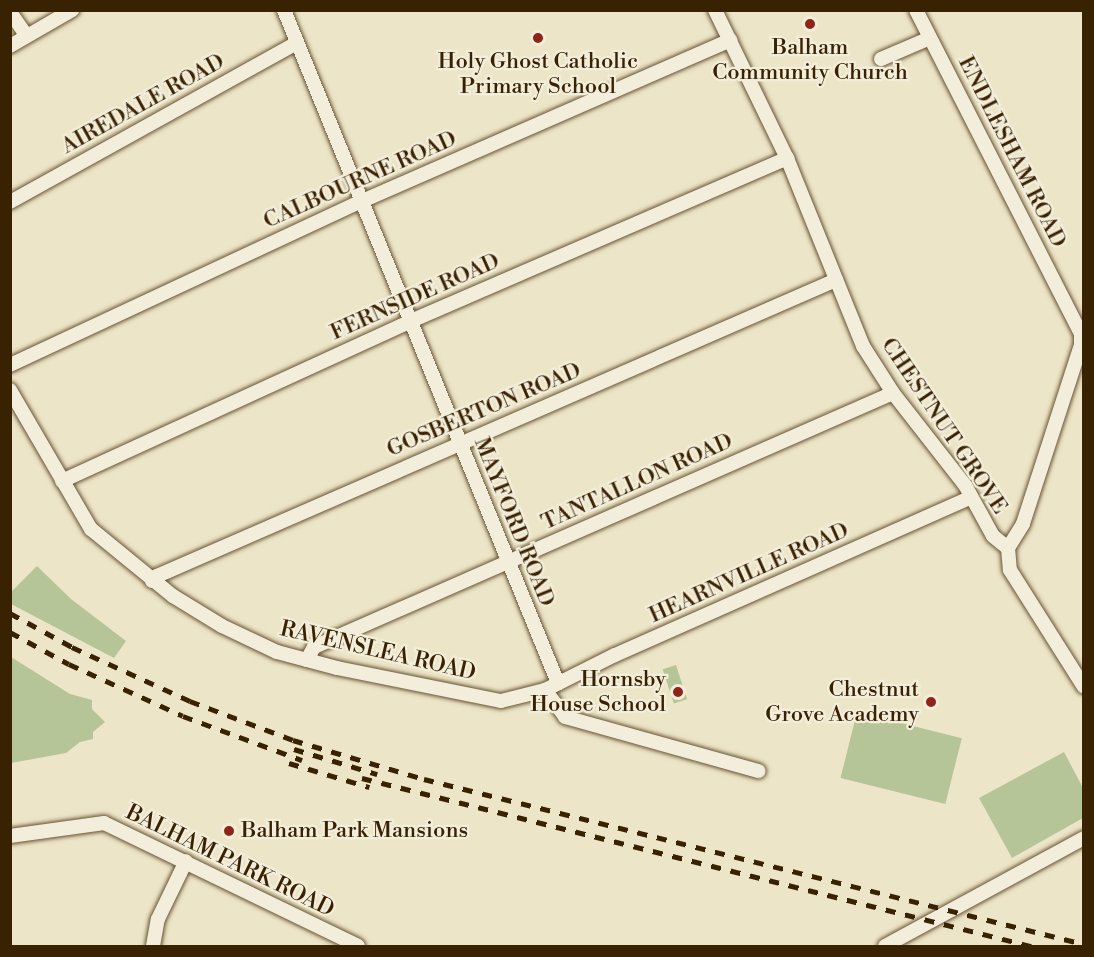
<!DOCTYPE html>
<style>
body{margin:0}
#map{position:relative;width:1094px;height:957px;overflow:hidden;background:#ede5c7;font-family:"Libre Bodoni",serif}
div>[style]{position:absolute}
.green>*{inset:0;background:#b6c597;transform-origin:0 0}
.roads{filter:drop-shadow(0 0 2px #665332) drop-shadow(0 0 2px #665332)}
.street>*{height:14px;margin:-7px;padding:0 7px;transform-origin:7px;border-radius:7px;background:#f3eedb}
.rail>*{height:4.5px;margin-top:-2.25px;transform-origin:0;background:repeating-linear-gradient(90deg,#392201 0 10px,transparent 0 20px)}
.dots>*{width:16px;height:16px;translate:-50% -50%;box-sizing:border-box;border:3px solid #f3eedb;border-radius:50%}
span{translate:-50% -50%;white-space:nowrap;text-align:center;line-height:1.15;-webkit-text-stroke:4.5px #f3eedb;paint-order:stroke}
.poi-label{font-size:22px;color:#392201}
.right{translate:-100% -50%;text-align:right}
.left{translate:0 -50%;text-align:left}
.street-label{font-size:22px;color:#392201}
.frame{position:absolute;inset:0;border:12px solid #392201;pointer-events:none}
</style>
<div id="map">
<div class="green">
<div style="clip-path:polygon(37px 566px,71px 599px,126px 641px,114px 658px,11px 604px,11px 592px)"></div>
<div style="clip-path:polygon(11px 657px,70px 694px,92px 700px,92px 709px,105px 722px,93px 732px,93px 739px,80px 742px,66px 753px,11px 763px)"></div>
<div style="left:676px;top:665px;width:36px;height:14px;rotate:72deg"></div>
<div style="left:857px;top:712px;width:108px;height:68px;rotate:14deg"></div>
<div style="clip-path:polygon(1064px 752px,1083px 788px,1083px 818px,1012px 858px,979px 798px)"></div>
</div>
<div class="roads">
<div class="street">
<div style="left:284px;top:10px;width:727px;rotate:67.85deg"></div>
<div style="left:715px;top:10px;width:165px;rotate:64.1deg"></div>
<div style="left:787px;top:158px;width:203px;rotate:68deg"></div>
<div style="left:863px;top:346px;width:56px;rotate:57.4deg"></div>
<div style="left:893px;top:393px;width:117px;rotate:52deg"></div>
<div style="left:965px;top:485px;width:58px;rotate:61.2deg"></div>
<div style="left:993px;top:536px;width:19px;rotate:39deg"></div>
<div style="left:1008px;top:548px;width:22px;rotate:85deg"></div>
<div style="left:1010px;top:570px;width:138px;rotate:57.7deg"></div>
<div style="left:916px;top:10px;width:364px;rotate:63deg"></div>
<div style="left:1081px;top:334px;width:11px;rotate:90deg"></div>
<div style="left:1081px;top:345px;width:188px;rotate:108deg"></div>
<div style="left:1023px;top:524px;width:28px;rotate:122deg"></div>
<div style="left:10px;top:12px;width:29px;rotate:55deg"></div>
<div style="left:10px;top:46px;width:72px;rotate:-30.1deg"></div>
<div style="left:881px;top:59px;width:53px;rotate:-23.2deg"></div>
<div style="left:10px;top:202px;width:328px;rotate:-29deg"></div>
<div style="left:10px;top:365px;width:388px;rotate:-25deg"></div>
<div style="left:362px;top:201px;width:402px;rotate:-23.6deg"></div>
<div style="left:10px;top:390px;width:161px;rotate:59.8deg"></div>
<div style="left:91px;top:529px;width:106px;rotate:39.3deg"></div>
<div style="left:173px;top:596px;width:57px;rotate:31.5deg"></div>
<div style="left:222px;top:626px;width:61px;rotate:25.3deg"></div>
<div style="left:277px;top:652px;width:62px;rotate:14.9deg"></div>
<div style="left:337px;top:668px;width:167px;rotate:11.4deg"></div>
<div style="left:501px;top:701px;width:45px;rotate:-14deg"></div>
<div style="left:545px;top:690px;width:78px;rotate:-26.6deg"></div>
<div style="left:615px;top:655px;width:389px;rotate:-23.9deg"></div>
<div style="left:62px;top:481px;width:384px;rotate:-24.6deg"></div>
<div style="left:411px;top:321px;width:410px;rotate:-23.4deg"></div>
<div style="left:152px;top:581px;width:7px;rotate:-45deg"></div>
<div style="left:157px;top:576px;width:741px;rotate:-23.55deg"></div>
<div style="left:307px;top:660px;width:15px;rotate:-62deg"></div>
<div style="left:314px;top:647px;width:632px;rotate:-23.69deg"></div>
<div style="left:545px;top:690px;width:34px;rotate:53deg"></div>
<div style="left:565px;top:717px;width:201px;rotate:15.6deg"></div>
<div style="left:10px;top:836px;width:95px;rotate:-7.9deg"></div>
<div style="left:104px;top:823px;width:282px;rotate:25.8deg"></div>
<div style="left:153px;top:946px;width:27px;rotate:-80deg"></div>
<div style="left:158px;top:919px;width:64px;rotate:-64.2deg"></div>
<div style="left:885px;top:946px;width:226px;rotate:-28.5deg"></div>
</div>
</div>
<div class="rail">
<div style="left:10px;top:613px;width:71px;rotate:28.7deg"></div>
<div style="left:72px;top:647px;width:130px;rotate:24.6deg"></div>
<div style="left:190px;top:701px;width:110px;rotate:20.7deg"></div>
<div style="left:293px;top:740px;width:137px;rotate:16.6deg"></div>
<div style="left:424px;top:779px;width:680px;rotate:14.04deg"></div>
<div style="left:10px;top:632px;width:67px;rotate:28.5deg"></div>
<div style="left:69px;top:664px;width:125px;rotate:24.5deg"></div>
<div style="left:183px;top:716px;width:127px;rotate:20.3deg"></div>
<div style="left:294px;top:749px;width:87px;rotate:16.8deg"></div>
<div style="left:289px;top:763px;width:84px;rotate:16.7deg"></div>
<div style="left:362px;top:778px;width:690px;rotate:14.1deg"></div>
</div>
<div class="dots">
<div style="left:810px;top:24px;background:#8f2418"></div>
<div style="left:538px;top:38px;background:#8f2418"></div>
<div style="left:678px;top:692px;background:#8f2418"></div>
<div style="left:931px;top:702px;background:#8f2418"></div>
<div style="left:229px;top:831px;background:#8f2418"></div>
</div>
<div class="poi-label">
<span style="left:810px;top:60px">Balham<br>Community Church</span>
<span style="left:538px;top:74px">Holy Ghost Catholic<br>Primary School</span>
<span class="right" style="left:666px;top:692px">Hornsby<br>House School</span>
<span class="right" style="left:919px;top:702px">Chestnut<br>Grove Academy</span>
<span class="left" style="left:241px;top:831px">Balham Park Mansions</span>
</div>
<div class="street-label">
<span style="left:143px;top:104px;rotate:-29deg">AIREDALE ROAD</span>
<span style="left:1012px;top:152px;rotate:63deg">ENDLESHAM ROAD</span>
<span style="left:360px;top:180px;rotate:-24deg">CALBOURNE ROAD</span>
<span style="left:415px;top:297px;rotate:-24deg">FERNSIDE ROAD</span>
<span style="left:484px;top:410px;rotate:-23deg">GOSBERTON ROAD</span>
<span style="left:944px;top:426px;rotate:56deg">CHESTNUT GROVE</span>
<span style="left:637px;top:482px;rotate:-24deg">TANTALLON ROAD</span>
<span style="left:514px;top:522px;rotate:68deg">MAYFORD ROAD</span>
<span style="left:749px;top:573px;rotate:-24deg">HEARNVILLE ROAD</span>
<span style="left:378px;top:651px;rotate:13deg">RAVENSLEA ROAD</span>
<span style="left:230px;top:861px;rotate:26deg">BALHAM PARK ROAD</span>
</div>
<div class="frame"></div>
</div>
